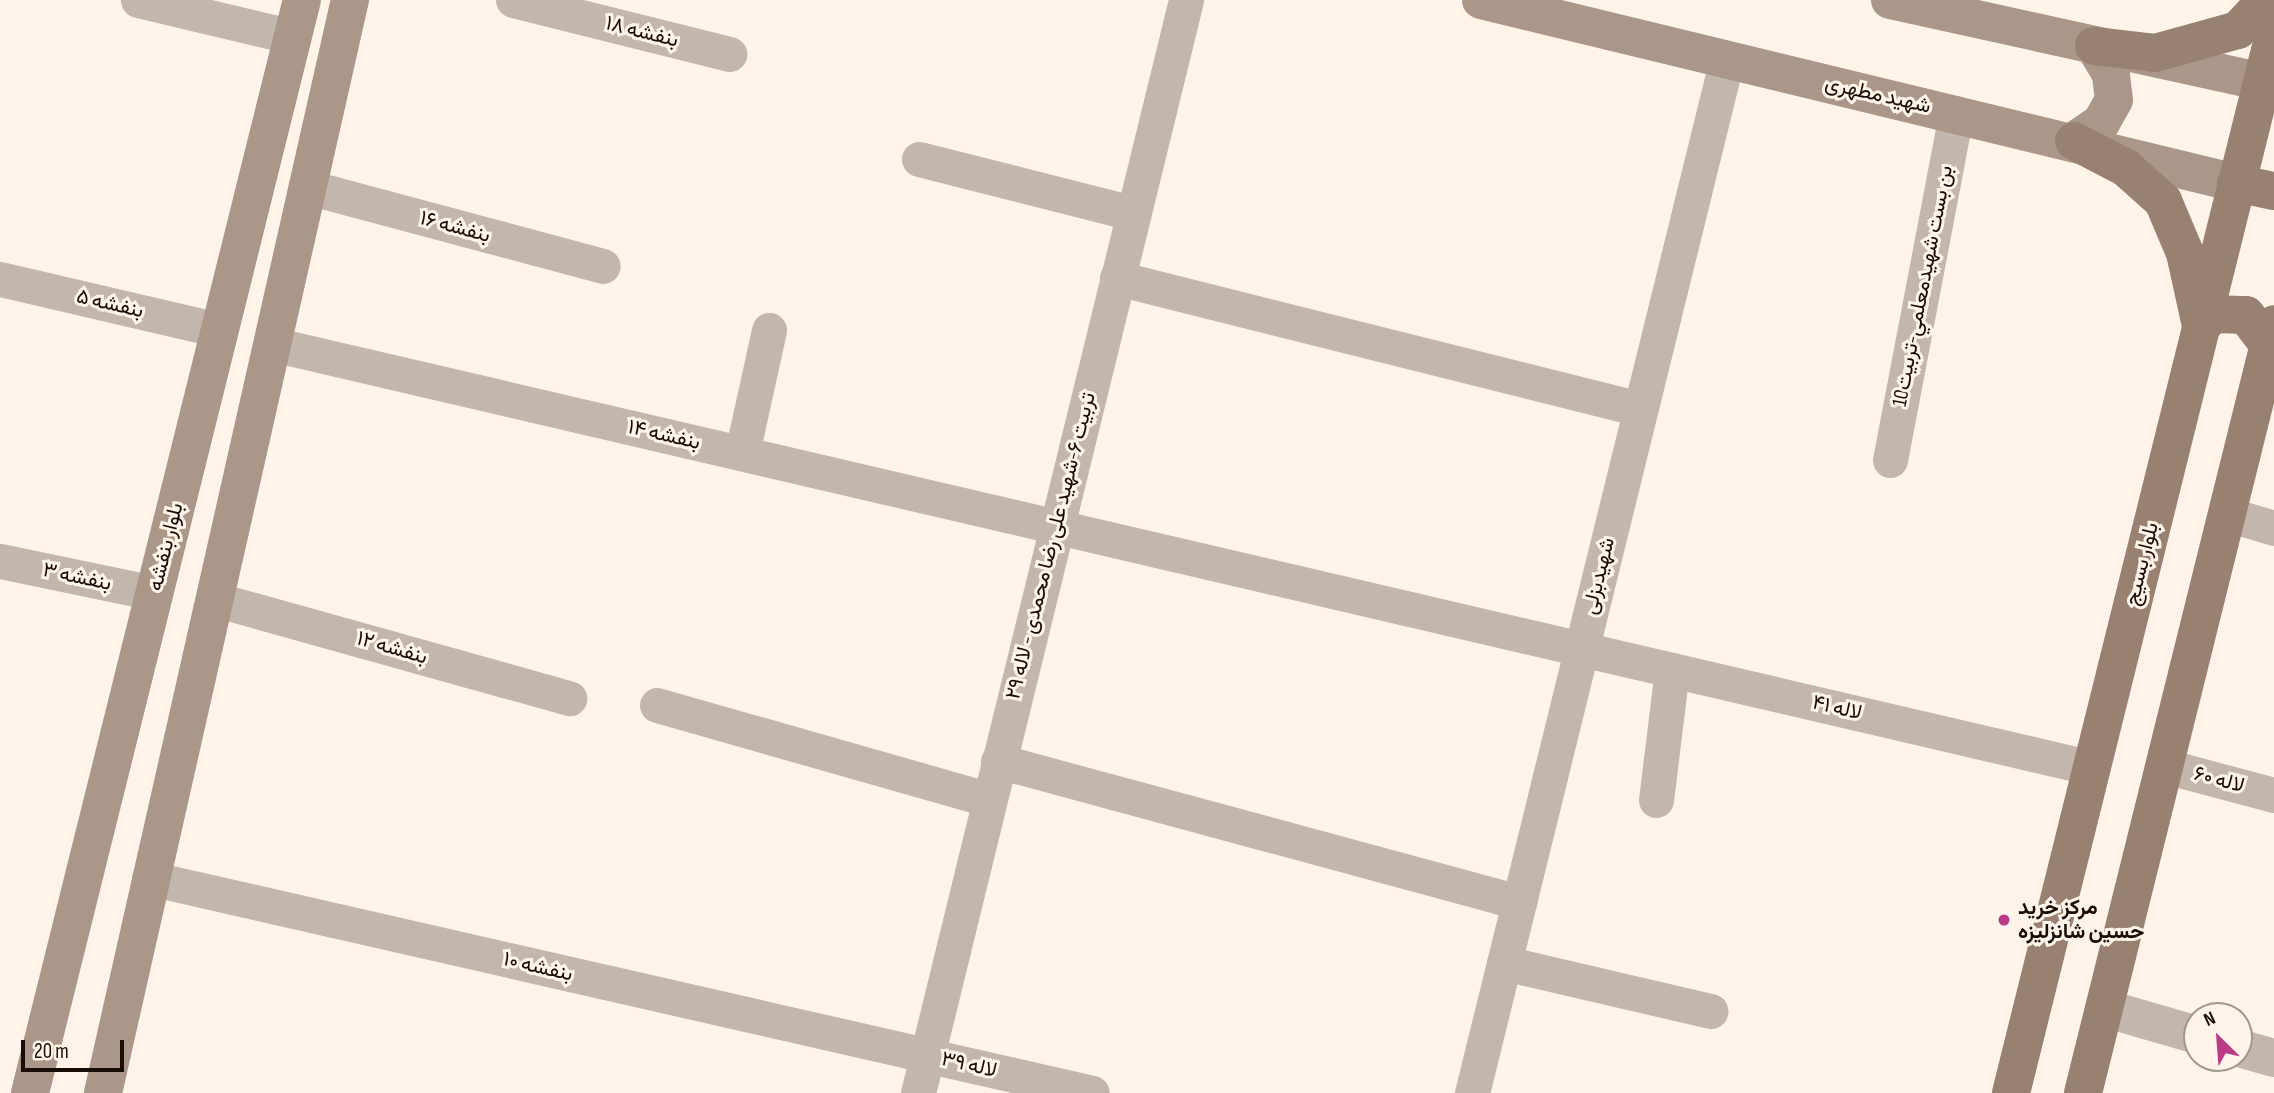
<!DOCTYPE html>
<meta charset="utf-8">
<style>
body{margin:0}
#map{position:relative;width:2274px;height:1093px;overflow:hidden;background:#fff3ea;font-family:"Sofia Sans Condensed",Vazirmatn,sans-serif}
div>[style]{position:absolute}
.minor>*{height:35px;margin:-17.5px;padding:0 17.5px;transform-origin:17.5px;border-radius:17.5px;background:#c3b6ad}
.tertiary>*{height:38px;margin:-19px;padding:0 19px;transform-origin:19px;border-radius:19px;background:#c3b6ad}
.secondary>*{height:38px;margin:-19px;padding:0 19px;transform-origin:19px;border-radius:19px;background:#aa978a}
.primary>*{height:38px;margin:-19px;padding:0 19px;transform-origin:19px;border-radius:19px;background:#988171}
.dots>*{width:19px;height:19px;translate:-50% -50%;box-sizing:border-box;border:4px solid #fff3ea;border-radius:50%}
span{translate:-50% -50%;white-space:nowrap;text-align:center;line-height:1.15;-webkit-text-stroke:6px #fff3ea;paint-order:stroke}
.street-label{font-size:21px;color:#170d07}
.poi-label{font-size:21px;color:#170d07;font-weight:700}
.left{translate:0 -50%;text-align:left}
.north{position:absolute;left:2183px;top:1002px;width:70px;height:70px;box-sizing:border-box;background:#fff3ea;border:2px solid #a2978f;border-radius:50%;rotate:335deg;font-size:19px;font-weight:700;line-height:28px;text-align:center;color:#170d07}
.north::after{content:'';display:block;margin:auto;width:24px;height:32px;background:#bb3b87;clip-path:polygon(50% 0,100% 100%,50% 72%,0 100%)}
.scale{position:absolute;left:21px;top:1040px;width:103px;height:32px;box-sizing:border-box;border:4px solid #170d07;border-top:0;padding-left:9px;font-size:21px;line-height:24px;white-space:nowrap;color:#170d07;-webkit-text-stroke:5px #fff3ea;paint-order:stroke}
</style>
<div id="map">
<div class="minor">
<div style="left:138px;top:0;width:159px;rotate:13.4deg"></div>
<div style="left:513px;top:0;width:223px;rotate:14deg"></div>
<div style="left:919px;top:159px;width:221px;rotate:14.2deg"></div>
<div style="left:308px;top:187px;width:305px;rotate:15deg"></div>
<div style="left:1117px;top:278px;width:539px;rotate:14.06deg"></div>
<div style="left:0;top:279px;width:226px;rotate:13.1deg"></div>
<div style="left:272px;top:344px;width:1869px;rotate:13.11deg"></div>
<div style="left:742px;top:453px;width:126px;rotate:-77.6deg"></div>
<div style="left:1890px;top:460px;width:353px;rotate:-79.2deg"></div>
<div style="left:2227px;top:514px;width:49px;rotate:16.6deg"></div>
<div style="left:0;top:561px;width:157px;rotate:11.7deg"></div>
<div style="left:214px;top:599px;width:369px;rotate:15.6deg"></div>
<div style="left:657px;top:705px;width:344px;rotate:15.9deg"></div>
<div style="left:998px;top:761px;width:540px;rotate:15.14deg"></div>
<div style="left:2165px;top:766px;width:113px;rotate:14.9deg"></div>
<div style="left:1656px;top:800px;width:131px;rotate:-83deg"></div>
<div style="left:149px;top:878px;width:967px;rotate:12.84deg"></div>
<div style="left:1504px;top:963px;width:212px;rotate:13.1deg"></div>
<div style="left:918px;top:1093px;width:1125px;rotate:-76.22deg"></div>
<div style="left:1472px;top:1093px;width:1065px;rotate:-76.15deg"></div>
</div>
<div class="tertiary">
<div style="left:2104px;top:1008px;width:97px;rotate:16.2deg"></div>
<div style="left:2239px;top:1048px;width:36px;rotate:16deg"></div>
</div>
<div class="secondary">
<div style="left:1481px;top:0;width:777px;rotate:13.62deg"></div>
<div style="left:1890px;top:0;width:381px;rotate:12.4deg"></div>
<div style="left:2074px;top:141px;width:32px;rotate:-34deg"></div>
<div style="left:2101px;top:123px;width:26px;rotate:-61deg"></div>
<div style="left:2114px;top:100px;width:26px;rotate:-97deg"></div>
<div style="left:2111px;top:74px;width:33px;rotate:-121deg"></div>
<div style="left:30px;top:1093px;width:1126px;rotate:-76.03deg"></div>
<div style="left:103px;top:1093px;width:1121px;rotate:-77.27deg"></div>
</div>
<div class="primary">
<div style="left:2094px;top:46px;width:61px;rotate:6.5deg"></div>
<div style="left:2155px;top:53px;width:86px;rotate:-15.5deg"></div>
<div style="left:2238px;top:30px;width:41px;rotate:-47deg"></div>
<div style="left:2074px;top:141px;width:59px;rotate:27.4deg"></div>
<div style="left:2126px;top:168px;width:50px;rotate:41.7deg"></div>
<div style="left:2163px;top:201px;width:56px;rotate:67.1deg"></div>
<div style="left:2185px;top:253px;width:75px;rotate:77.6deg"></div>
<div style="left:2201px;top:326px;width:18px;rotate:-43deg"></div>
<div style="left:2214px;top:314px;width:32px;rotate:2deg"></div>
<div style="left:2246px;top:315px;width:38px;rotate:53deg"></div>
<div style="left:2236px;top:183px;width:39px;rotate:12deg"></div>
<div style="left:2011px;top:1093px;width:1091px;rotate:-76.05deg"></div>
<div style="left:2083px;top:1093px;width:792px;rotate:-76.05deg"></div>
</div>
<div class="dots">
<div style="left:2004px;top:920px;background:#bb3b87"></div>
</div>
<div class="street-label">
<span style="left:642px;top:32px;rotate:14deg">بنفشه ۱۸</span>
<span style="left:1878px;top:95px;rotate:13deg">شهید مطهری</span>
<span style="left:455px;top:227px;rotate:15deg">بنفشه ۱۶</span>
<span style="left:1923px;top:286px;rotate:-79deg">بن بست شهيدمعلمي-تربيت10</span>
<span style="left:110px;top:304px;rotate:13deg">بنفشه ۵</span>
<span style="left:664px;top:435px;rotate:13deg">بنفشه ۱۴</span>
<span style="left:1051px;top:546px;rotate:-76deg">تربیت ۶-شهید علی رضا محمدی - لاله ۲۹</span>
<span style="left:166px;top:547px;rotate:-76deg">بلوار بنفشه</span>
<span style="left:2142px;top:564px;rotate:-76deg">بلوار بسیج</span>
<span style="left:1599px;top:576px;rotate:-76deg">شهیدبزلی</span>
<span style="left:77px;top:577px;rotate:12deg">بنفشه ۳</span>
<span style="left:392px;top:648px;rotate:16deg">بنفشه ۱۲</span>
<span style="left:1837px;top:708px;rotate:13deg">لاله ۴۱</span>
<span style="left:2219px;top:780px;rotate:15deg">لاله ۶۰</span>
<span style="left:538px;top:967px;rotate:13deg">بنفشه ۱۰</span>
<span style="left:969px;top:1065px;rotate:13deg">لاله ۳۹</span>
</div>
<div class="poi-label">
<span class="left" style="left:2018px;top:920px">مرکز خرید<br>حسین شانزلیزه</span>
</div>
<div class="north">N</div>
<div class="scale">20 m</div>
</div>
